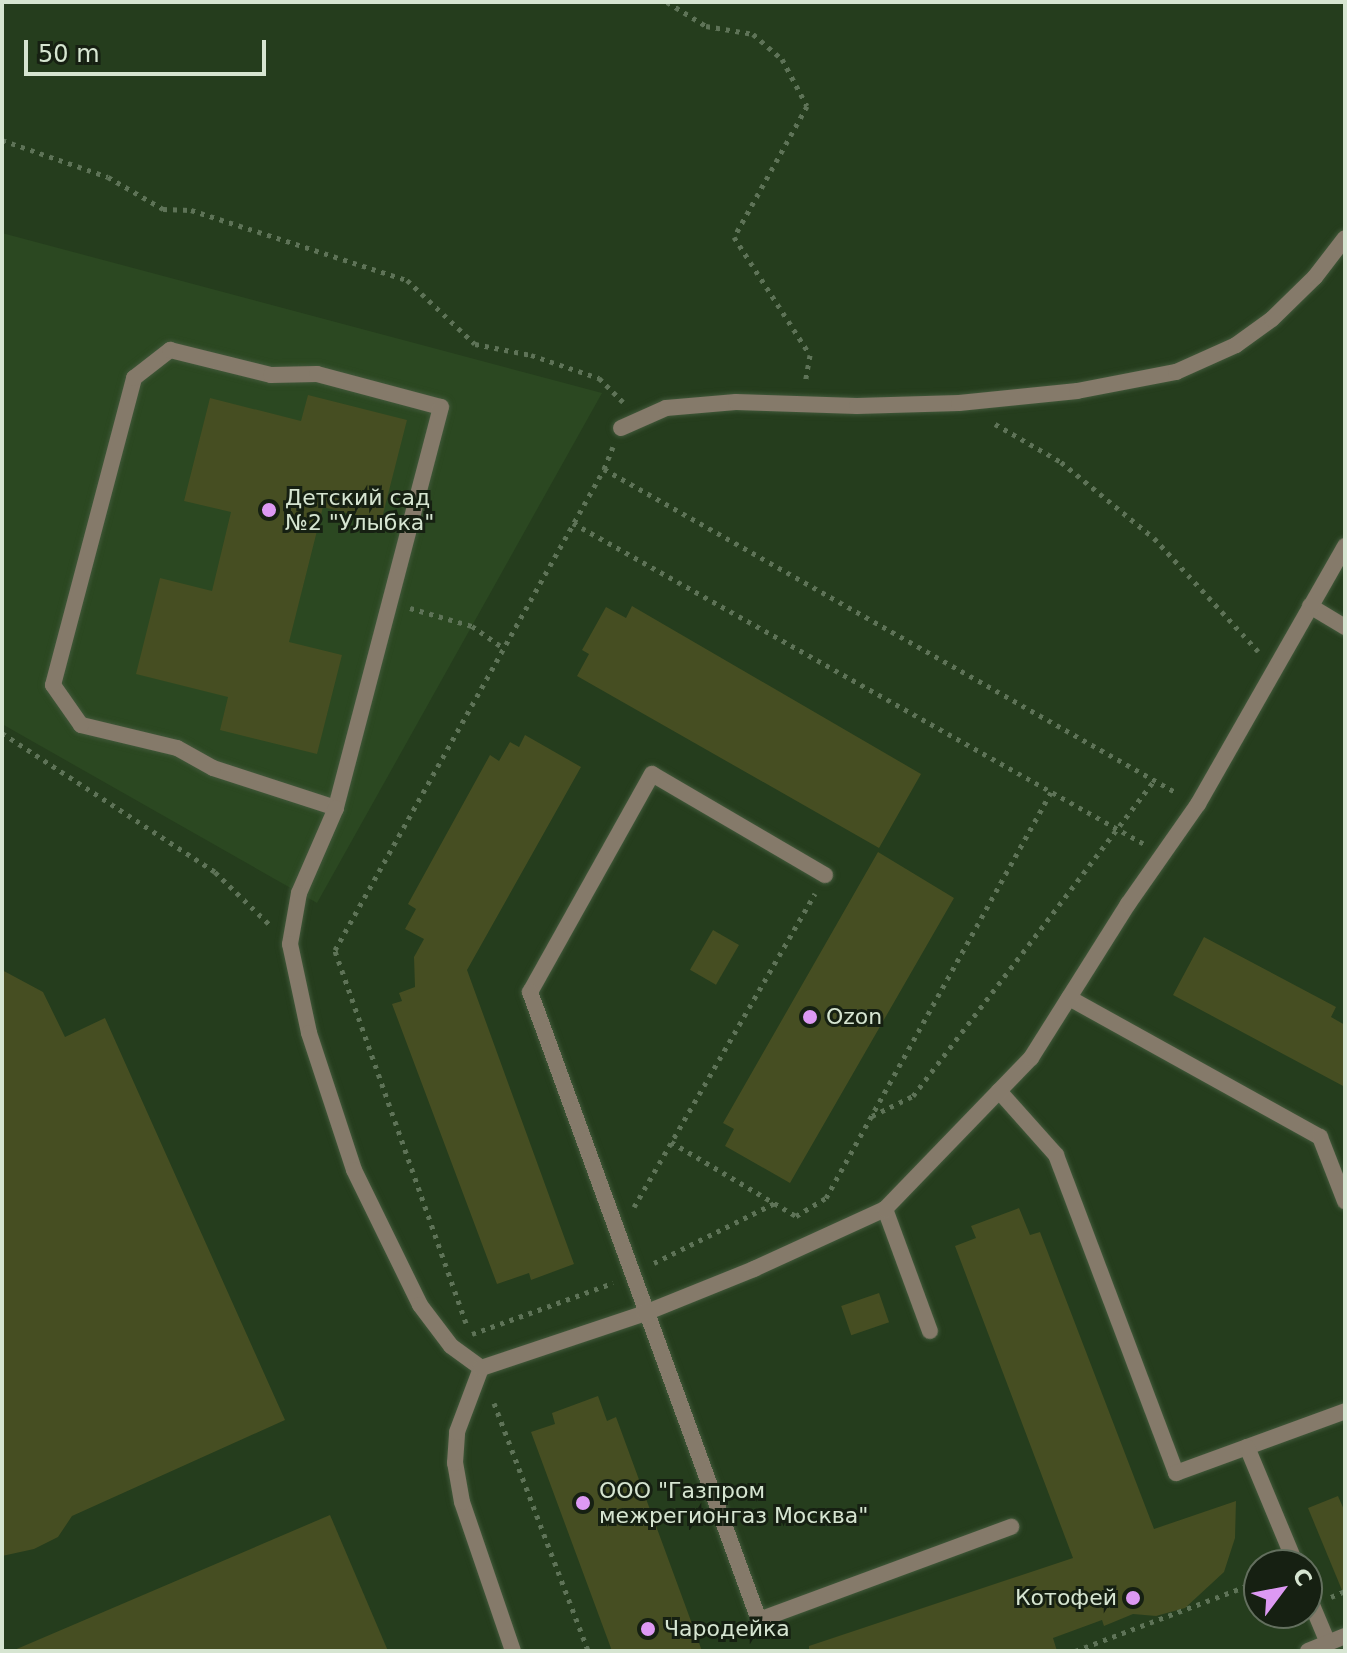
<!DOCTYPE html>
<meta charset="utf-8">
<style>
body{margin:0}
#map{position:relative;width:1347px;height:1653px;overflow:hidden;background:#253d1d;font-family:"DejaVu Sans",sans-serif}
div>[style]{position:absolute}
.built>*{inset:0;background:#2b4821}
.building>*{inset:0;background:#464e22;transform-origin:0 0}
.path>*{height:5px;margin-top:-2.5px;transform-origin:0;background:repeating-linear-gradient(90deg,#5e7357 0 4px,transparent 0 10px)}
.roads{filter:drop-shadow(0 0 2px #41583a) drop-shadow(0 0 2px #41583a)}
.lane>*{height:16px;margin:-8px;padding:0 8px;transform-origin:8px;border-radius:8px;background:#857a6a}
.dots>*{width:22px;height:22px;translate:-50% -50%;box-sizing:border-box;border:4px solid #162012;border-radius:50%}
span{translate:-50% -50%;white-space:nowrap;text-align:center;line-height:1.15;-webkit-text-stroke:6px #162012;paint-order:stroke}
.poi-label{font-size:22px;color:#d6e5d1}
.left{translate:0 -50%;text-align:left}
.right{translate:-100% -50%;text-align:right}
.frame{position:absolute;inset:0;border:4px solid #d6e5d1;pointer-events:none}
.north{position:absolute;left:1243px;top:1549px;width:80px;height:80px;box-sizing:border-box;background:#162012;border:2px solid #636f5e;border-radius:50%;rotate:58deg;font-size:22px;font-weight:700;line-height:32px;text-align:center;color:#d6e5d1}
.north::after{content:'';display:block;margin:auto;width:28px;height:36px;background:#dd99f3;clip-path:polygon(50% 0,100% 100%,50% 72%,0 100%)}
.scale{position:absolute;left:24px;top:40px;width:242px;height:36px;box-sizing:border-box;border:4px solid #d6e5d1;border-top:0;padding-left:10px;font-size:24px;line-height:28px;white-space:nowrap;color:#d6e5d1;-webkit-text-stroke:6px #162012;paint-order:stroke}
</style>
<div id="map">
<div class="built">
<div style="clip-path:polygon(2px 233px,602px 393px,317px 903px,2px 724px)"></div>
</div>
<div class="building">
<div style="clip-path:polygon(308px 395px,407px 420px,381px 522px,323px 507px,289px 642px,342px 655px,317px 754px,220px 730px,228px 697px,136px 674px,160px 578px,212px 591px,231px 512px,184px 501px,210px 398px,301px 421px)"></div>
<div style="clip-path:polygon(632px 606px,921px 774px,879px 848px,577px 676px,589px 654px,582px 650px,606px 607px,626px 618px)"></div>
<div style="clip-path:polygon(525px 735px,581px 767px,467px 970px,574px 1264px,531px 1280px,529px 1273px,497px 1284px,392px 1004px,402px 1001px,399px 993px,415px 987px,414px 957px,424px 939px,405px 929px,416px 909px,408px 904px,490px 755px,499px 761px,510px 742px,519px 747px)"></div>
<div style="clip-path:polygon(878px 852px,954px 898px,790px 1183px,725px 1146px,734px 1129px,723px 1123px)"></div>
<div style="left:713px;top:930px;width:30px;height:46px;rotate:30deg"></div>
<div style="clip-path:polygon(1204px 937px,1336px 1007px,1331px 1017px,1345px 1025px,1345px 1087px,1173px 995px)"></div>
<div style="clip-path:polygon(2px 970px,43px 992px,65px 1037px,105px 1018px,285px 1420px,72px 1516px,58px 1537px,34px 1549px,2px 1556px)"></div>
<div style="clip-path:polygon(1019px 1208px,1030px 1235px,1040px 1232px,1154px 1529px,1236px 1501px,1235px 1538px,1224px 1572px,1185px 1608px,1156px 1616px,1133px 1614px,1104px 1626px,1102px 1620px,1053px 1638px,1057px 1651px,809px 1651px,809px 1646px,1073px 1558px,955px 1246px,976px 1238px,971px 1226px)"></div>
<div style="left:879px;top:1293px;width:31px;height:40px;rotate:71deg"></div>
<div style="clip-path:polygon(598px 1396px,607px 1421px,616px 1417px,702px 1651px,612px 1651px,531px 1432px,555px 1424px,552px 1413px)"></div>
<div style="clip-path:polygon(1338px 1496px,1345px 1512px,1344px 1595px,1308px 1508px)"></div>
<div style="clip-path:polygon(330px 1515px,388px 1651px,12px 1651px)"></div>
</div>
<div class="path">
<div style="left:667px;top:2px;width:46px;rotate:31.6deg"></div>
<div style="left:706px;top:26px;width:48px;rotate:9.7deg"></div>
<div style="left:753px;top:34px;width:38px;rotate:41deg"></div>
<div style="left:782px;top:59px;width:53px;rotate:62deg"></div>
<div style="left:807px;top:106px;width:150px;rotate:119.1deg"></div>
<div style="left:734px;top:237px;width:140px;rotate:57.2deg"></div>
<div style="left:810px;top:355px;width:28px;rotate:100deg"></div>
<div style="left:2px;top:140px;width:112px;rotate:19.2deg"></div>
<div style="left:108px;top:177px;width:64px;rotate:30.2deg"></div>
<div style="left:163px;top:209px;width:28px;rotate:2deg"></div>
<div style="left:191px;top:210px;width:227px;rotate:18deg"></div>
<div style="left:407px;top:280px;width:93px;rotate:43.3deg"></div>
<div style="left:475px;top:344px;width:57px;rotate:11.1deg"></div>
<div style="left:531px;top:355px;width:72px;rotate:18.7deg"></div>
<div style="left:599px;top:378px;width:34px;rotate:45deg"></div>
<div style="left:995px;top:424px;width:76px;rotate:29.9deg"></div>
<div style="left:1061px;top:462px;width:120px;rotate:39.3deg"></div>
<div style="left:1154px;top:538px;width:154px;rotate:47.4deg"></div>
<div style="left:604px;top:469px;width:24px;rotate:-68deg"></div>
<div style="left:573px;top:523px;width:655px;rotate:29.34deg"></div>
<div style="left:410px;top:608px;width:65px;rotate:16.2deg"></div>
<div style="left:472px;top:626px;width:39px;rotate:35deg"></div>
<div style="left:2px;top:733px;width:254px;rotate:33.1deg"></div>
<div style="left:215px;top:872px;width:76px;rotate:43.9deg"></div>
<div style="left:872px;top:1116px;width:46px;rotate:-26deg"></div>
<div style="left:913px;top:1096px;width:398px;rotate:-52.6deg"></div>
<div style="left:671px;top:1142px;width:145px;rotate:30.6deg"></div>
<div style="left:796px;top:1216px;width:35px;rotate:-31deg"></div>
<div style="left:826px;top:1198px;width:464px;rotate:-61deg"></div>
<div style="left:634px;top:1207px;width:362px;rotate:-60deg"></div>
<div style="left:654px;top:1263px;width:135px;rotate:-26.4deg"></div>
<div style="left:466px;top:1323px;width:395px;rotate:-109.4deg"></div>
<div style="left:335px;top:950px;width:551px;rotate:-60.78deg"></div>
<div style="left:604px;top:469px;width:658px;rotate:29.49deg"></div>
<div style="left:472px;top:1334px;width:150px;rotate:-19.9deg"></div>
<div style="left:494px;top:1403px;width:265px;rotate:69.2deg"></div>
<div style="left:1331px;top:1597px;width:15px;rotate:-23deg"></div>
<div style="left:1075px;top:1651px;width:184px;rotate:-20.7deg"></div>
<div style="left:1247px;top:1586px;width:12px;rotate:14deg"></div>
</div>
<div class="roads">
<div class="lane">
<div style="left:621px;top:428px;width:49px;rotate:-24deg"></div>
<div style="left:666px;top:408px;width:70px;rotate:-4.9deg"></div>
<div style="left:736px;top:402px;width:121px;rotate:1.9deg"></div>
<div style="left:857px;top:406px;width:102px;rotate:-1.7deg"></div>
<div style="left:959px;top:403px;width:119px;rotate:-5.8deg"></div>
<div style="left:1077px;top:391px;width:101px;rotate:-10.9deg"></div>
<div style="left:1176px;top:372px;width:66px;rotate:-24.2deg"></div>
<div style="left:1236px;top:345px;width:44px;rotate:-35.8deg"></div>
<div style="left:1272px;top:319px;width:60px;rotate:-44.3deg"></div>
<div style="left:1315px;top:277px;width:49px;rotate:-52.4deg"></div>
<div style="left:1310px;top:606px;width:41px;rotate:31deg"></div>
<div style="left:336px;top:808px;width:129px;rotate:-162deg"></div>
<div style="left:213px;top:768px;width:41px;rotate:-150.9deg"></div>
<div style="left:177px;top:748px;width:99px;rotate:-166.5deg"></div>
<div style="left:81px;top:725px;width:49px;rotate:-125deg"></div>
<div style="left:53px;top:685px;width:318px;rotate:-75.2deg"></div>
<div style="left:134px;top:378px;width:46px;rotate:-37.9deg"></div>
<div style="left:170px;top:350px;width:104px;rotate:13.9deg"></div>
<div style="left:271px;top:375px;width:46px;rotate:-1.2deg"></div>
<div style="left:317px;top:374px;width:128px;rotate:14.9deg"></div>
<div style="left:441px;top:407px;width:415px;rotate:104.7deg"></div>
<div style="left:336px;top:808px;width:93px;rotate:113.5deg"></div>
<div style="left:299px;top:893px;width:52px;rotate:100deg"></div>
<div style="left:290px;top:944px;width:91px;rotate:77.9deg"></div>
<div style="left:309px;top:1033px;width:144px;rotate:71.8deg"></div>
<div style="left:354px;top:1170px;width:150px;rotate:63.9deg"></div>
<div style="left:420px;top:1305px;width:51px;rotate:52.9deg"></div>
<div style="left:451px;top:1346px;width:37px;rotate:36deg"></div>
<div style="left:825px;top:875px;width:200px;rotate:-149.7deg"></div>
<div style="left:652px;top:774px;width:250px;rotate:119.2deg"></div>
<div style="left:530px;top:992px;width:668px;rotate:69.97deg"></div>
<div style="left:759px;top:1620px;width:269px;rotate:-20.3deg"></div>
<div style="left:1069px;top:998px;width:287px;rotate:29deg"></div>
<div style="left:1320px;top:1137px;width:69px;rotate:68.7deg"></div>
<div style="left:999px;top:1091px;width:86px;rotate:48.3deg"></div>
<div style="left:1056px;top:1155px;width:340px;rotate:69.3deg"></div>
<div style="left:1176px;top:1473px;width:180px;rotate:-20.1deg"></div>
<div style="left:885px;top:1209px;width:130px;rotate:69.8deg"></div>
<div style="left:1247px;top:1447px;width:128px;rotate:67.4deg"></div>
<div style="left:1307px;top:1593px;width:54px;rotate:67.2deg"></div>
<div style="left:513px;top:1651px;width:157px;rotate:-108.9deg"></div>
<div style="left:462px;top:1502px;width:40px;rotate:-100deg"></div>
<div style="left:455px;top:1463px;width:31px;rotate:-86deg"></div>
<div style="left:457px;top:1432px;width:68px;rotate:-69.4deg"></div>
<div style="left:481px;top:1368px;width:173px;rotate:-18.5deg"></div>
<div style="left:645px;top:1313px;width:118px;rotate:-22deg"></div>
<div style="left:754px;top:1269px;width:144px;rotate:-24.6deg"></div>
<div style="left:885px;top:1209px;width:210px;rotate:-46deg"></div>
<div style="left:1031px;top:1058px;width:182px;rotate:-57.8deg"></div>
<div style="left:1128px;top:904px;width:122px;rotate:-55deg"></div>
<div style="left:1198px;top:804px;width:297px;rotate:-60.3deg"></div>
<div style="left:1308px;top:1651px;width:40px;rotate:-22deg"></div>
</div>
</div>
<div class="dots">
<div style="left:269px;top:510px;background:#dd99f3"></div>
<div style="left:810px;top:1017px;background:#dd99f3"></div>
<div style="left:583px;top:1503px;background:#dd99f3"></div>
<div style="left:1133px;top:1598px;background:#dd99f3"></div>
<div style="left:648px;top:1629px;background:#dd99f3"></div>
</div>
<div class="poi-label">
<span class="left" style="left:285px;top:510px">Детский сад<br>№2 "Улыбка"</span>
<span class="left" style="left:826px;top:1017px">Ozon</span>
<span class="left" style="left:599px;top:1503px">ООО "Газпром<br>межрегионгаз Москва"</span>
<span class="right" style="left:1117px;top:1598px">Котофей</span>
<span class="left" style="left:664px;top:1629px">Чародейка</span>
</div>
<div class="frame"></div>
<div class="north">С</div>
<div class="scale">50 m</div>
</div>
